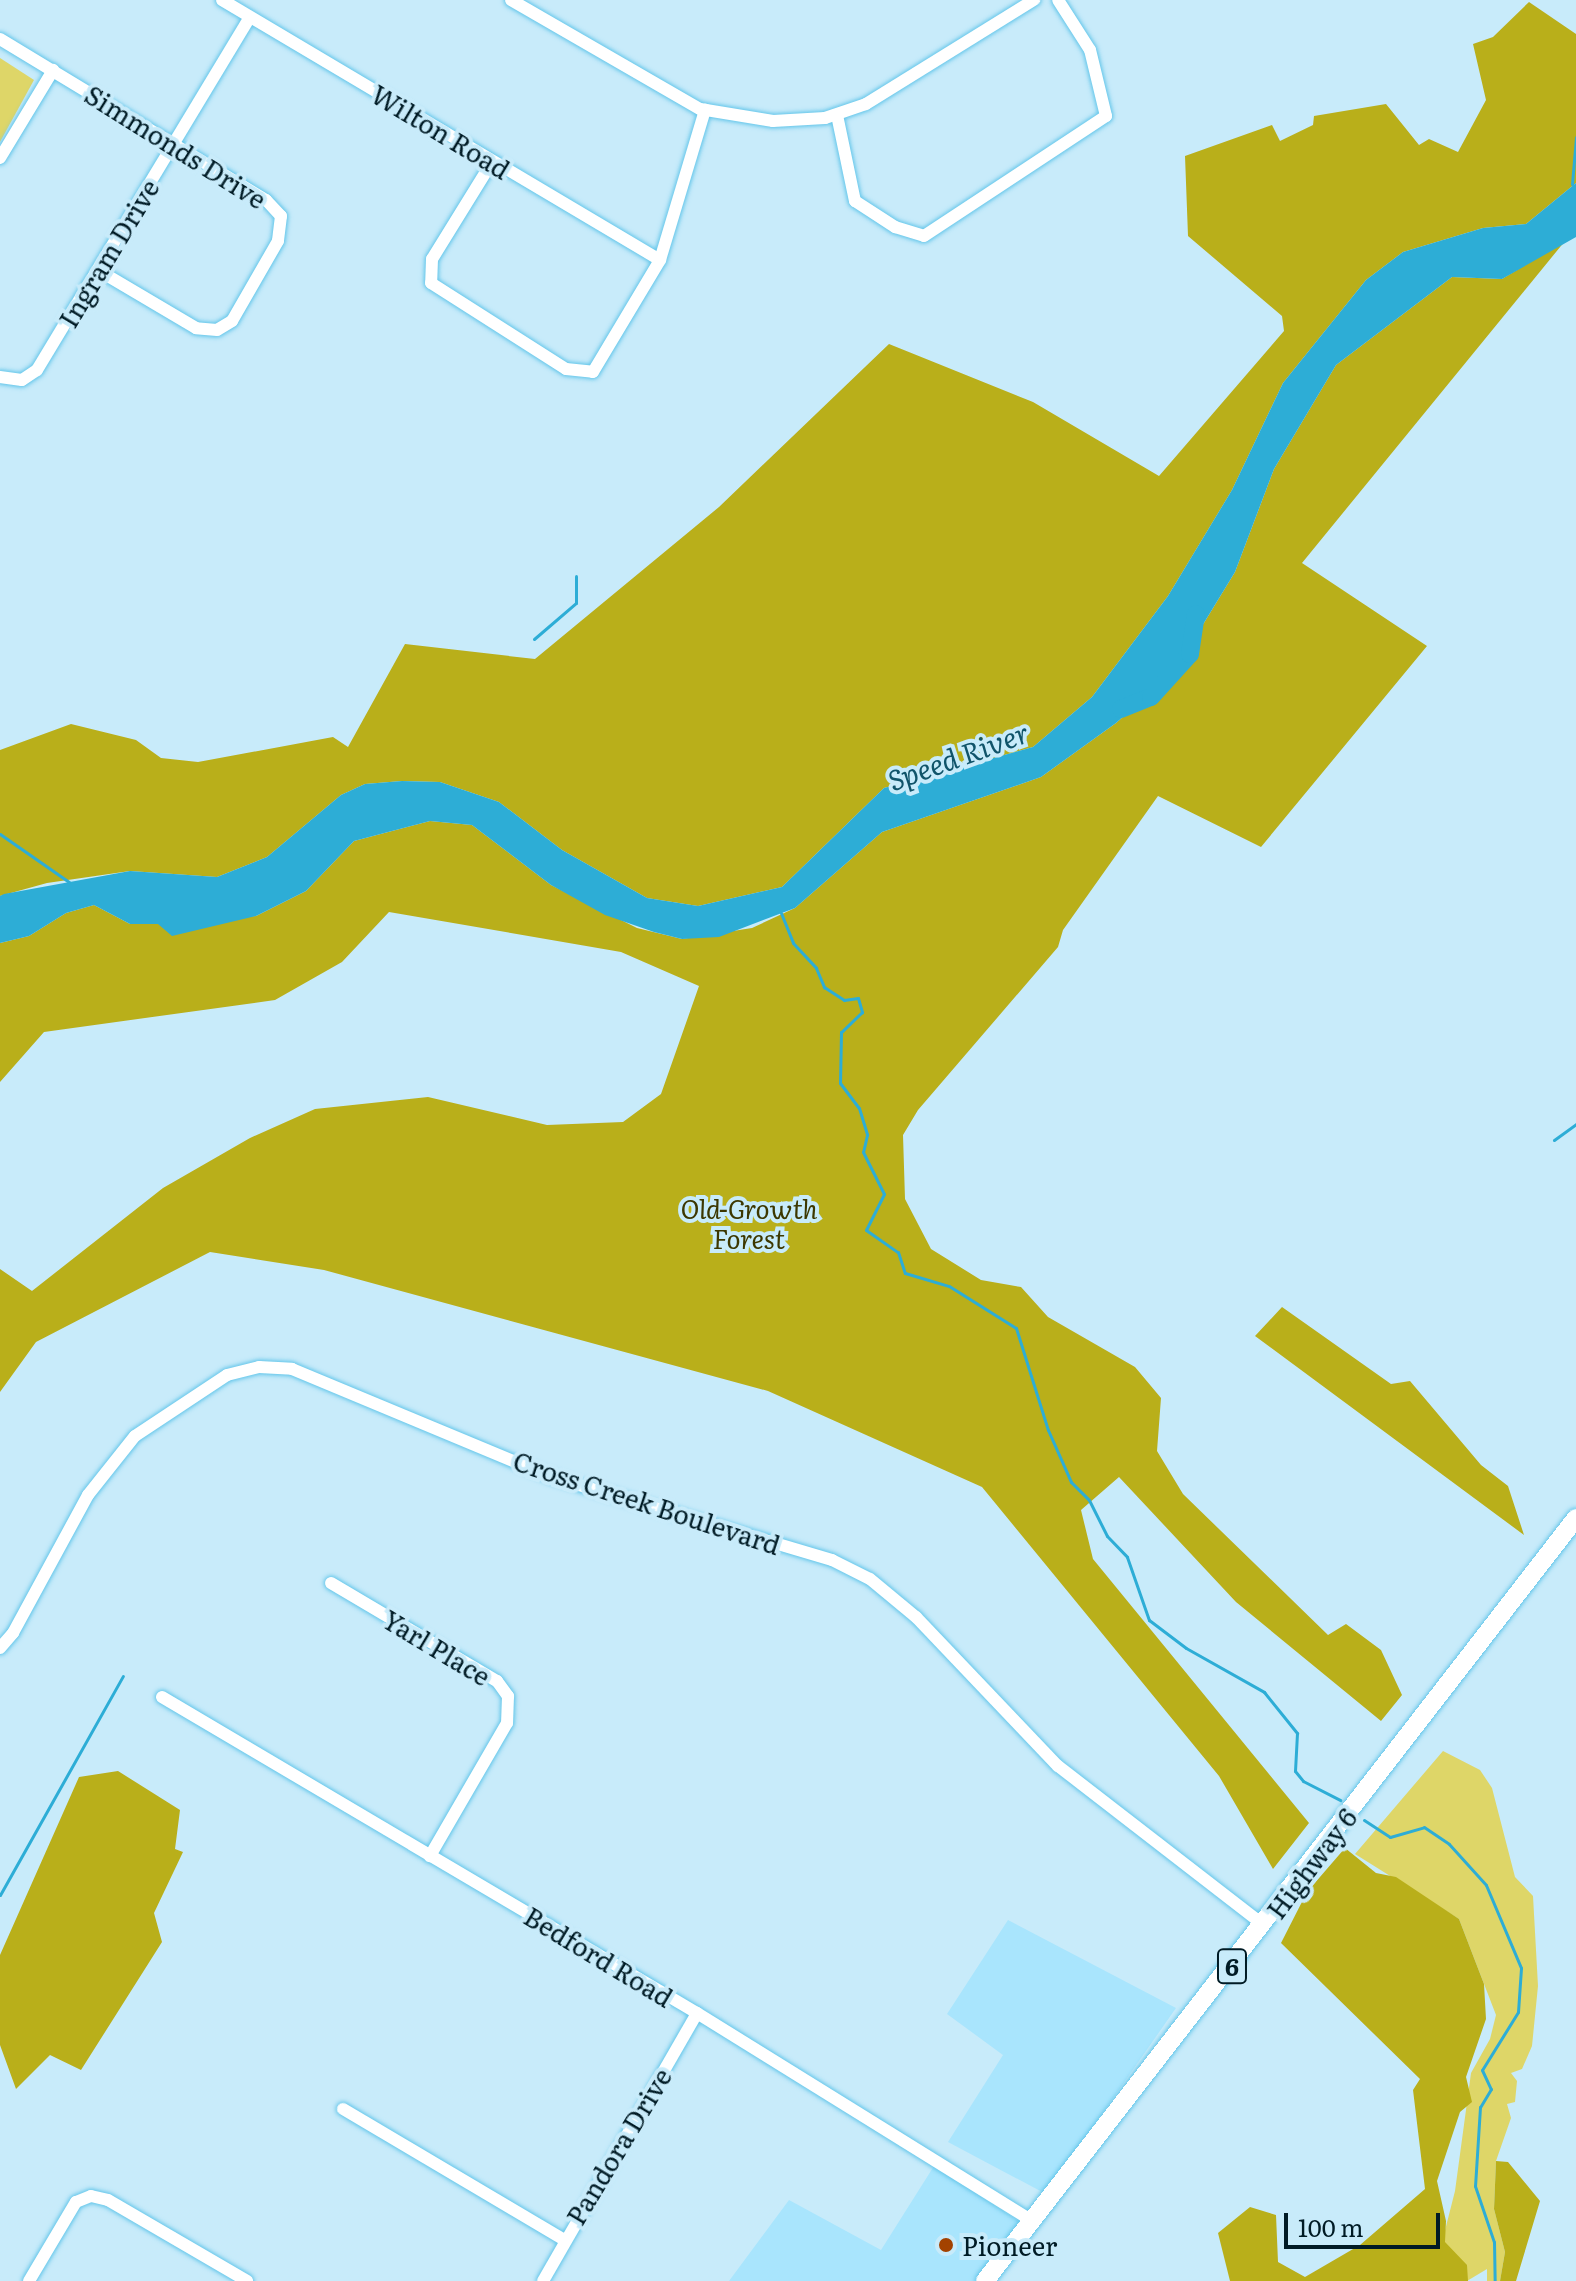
<!DOCTYPE html>
<style>
body{margin:0}
#map{position:relative;width:1576px;height:2281px;overflow:hidden;background:#c8ebfa;font-family:Literata,serif}
div>[style]{position:absolute}
.built>*{inset:0;background:#a9e5fd}
.green>*{inset:0;background:#ded668}
.forest>*{inset:0;background:#b9af1a}
.water>*{inset:0;background:#2dadd6}
.stream>*{height:3px;margin:-1.5px;padding:0 1.5px;transform-origin:1.5px;border-radius:1.5px;background:#2dadd6}
.river>*{height:18px;margin:-9px;padding:0 9px;transform-origin:9px;border-radius:9px;background:#2dadd6}
.roads{filter:drop-shadow(0 0 2px #64c6ea) drop-shadow(0 0 2px #64c6ea)}
.minor>*{height:12px;margin:-6px;padding:0 6px;transform-origin:6px;border-radius:6px;background:#fff}
.primary>*{height:18px;margin:-9px;padding:0 9px;transform-origin:9px;border-radius:9px;background:#fff}
.dots>*{width:22px;height:22px;translate:-50% -50%;box-sizing:border-box;border:4px solid #c8ebfa;border-radius:50%}
span{translate:-50% -50%;white-space:nowrap;text-align:center;line-height:1.15;-webkit-text-stroke:8px #c8ebfa;paint-order:stroke}
.shield-label span{padding:2px 6px;background:#c8ebfa;border:2px solid;border-radius:6px;-webkit-text-stroke-width:0}
.shield-label{font-size:24px;color:#001b25;font-weight:700}
.street-label{font-size:26px;color:#001b25}
.park-label{font-size:26px;color:#3c3700;font-style:italic}
.poi-label{font-size:26px;color:#001b25}
.left{translate:0 -50%;text-align:left}
.water-label{font-size:28px;color:#10546a;font-style:italic}
.scale{position:absolute;left:1284px;top:2213px;width:156px;height:36px;box-sizing:border-box;border:4px solid #001b25;border-top:0;padding-left:10px;font-size:24px;line-height:28px;white-space:nowrap;color:#001b25;-webkit-text-stroke:6px #c8ebfa;paint-order:stroke}
</style>
<div id="map">
<div class="built">
<div style="clip-path:polygon(1008px 1920px,1176px 2008px,1046px 2194px,948px 2142px,1003px 2055px,947px 2014px)"></div>
<div style="clip-path:polygon(934px 2166px,1023px 2224px,983px 2281px,729px 2281px,789px 2200px,881px 2250px)"></div>
</div>
<div class="green">
<div style="clip-path:polygon(0 58px,34px 80px,0 142px)"></div>
<div style="clip-path:polygon(1443px 1751px,1480px 1770px,1492px 1788px,1515px 1877px,1533px 1896px,1538px 1986px,1532px 2046px,1522px 2069px,1511px 2073px,1517px 2081px,1515px 2102px,1507px 2104px,1511px 2118px,1496px 2161px,1494px 2209px,1505px 2252px,1500px 2281px,1487px 2281px,1487px 2269px,1467px 2281px,1438px 2258px,1455px 2191px,1471px 2073px,1490px 2039px,1496px 2015px,1459px 1919px,1355px 1854px)"></div>
</div>
<div class="forest">
<div style="clip-path:polygon(1529px 2px,1576px 34px,1576px 183px,1526px 224px,1483px 228px,1403px 252px,1366px 280px,1283px 383px,1232px 490px,1168px 596px,1092px 697px,1033px 747px,884px 788px,782px 887px,698px 906px,647px 898px,562px 850px,499px 802px,440px 782px,402px 781px,365px 784px,341px 795px,267px 857px,217px 877px,130px 871px,47px 883px,0 896px,0 750px,71px 724px,136px 740px,161px 758px,198px 762px,333px 737px,348px 747px,405px 644px,535px 659px,719px 507px,889px 344px,1033px 402px,1159px 476px,1284px 331px,1282px 316px,1188px 236px,1185px 156px,1272px 125px,1280px 141px,1313px 125px,1314px 116px,1386px 104px,1419px 145px,1429px 139px,1458px 152px,1486px 100px,1473px 44px,1493px 37px)"></div>
<div style="clip-path:polygon(1565px 241px,1302px 563px,1427px 646px,1261px 847px,1158px 796px,1063px 930px,1058px 947px,918px 1110px,903px 1135px,905px 1199px,931px 1249px,981px 1280px,1021px 1287px,1048px 1317px,1135px 1367px,1161px 1398px,1157px 1451px,1183px 1494px,1328px 1635px,1346px 1624px,1381px 1650px,1402px 1695px,1381px 1721px,1236px 1602px,1119px 1477px,1081px 1510px,1093px 1559px,1309px 1823px,1273px 1869px,1219px 1776px,982px 1487px,768px 1391px,324px 1270px,210px 1252px,36px 1342px,0 1392px,0 1269px,32px 1291px,163px 1188px,250px 1138px,315px 1109px,428px 1097px,547px 1125px,623px 1122px,661px 1094px,699px 986px,621px 952px,389px 912px,342px 962px,275px 1000px,44px 1032px,0 1082px,0 943px,29px 936px,66px 913px,94px 905px,130px 924px,256px 916px,306px 891px,354px 841px,430px 821px,472px 825px,551px 885px,637px 928px,682px 939px,752px 928px,795px 908px,882px 832px,1041px 777px,1116px 723px,1174px 672px,1235px 572px,1274px 469px,1336px 365px,1452px 277px,1502px 279px)"></div>
<div style="clip-path:polygon(1282px 1307px,1391px 1384px,1410px 1381px,1481px 1465px,1508px 1486px,1524px 1535px,1255px 1336px)"></div>
<div style="clip-path:polygon(118px 1771px,180px 1810px,175px 1849px,183px 1852px,154px 1913px,162px 1942px,81px 2070px,50px 2055px,16px 2089px,0 2045px,0 1955px,79px 1777px)"></div>
<div style="clip-path:polygon(1345px 1848px,1376px 1873px,1396px 1877px,1459px 1919px,1484px 1984px,1486px 2019px,1466px 2077px,1472px 2102px,1460px 2112px,1437px 2181px,1446px 2221px,1445px 2242px,1467px 2265px,1468px 2281px,1230px 2281px,1218px 2233px,1250px 2207px,1276px 2215px,1278px 2262px,1305px 2277px,1360px 2245px,1425px 2189px,1413px 2090px,1420px 2079px,1281px 1943px,1307px 1892px)"></div>
<div style="clip-path:polygon(1496px 2161px,1508px 2162px,1540px 2201px,1516px 2281px,1500px 2281px,1505px 2252px,1494px 2209px)"></div>
</div>
<div class="water">
<div style="clip-path:polygon(1576px 183px,1576px 237px,1502px 279px,1452px 277px,1336px 365px,1274px 469px,1235px 572px,1174px 672px,1116px 723px,1041px 777px,882px 832px,795px 908px,719px 937px,682px 939px,654px 932px,605px 915px,551px 885px,472px 825px,430px 821px,354px 841px,306px 891px,256px 916px,172px 936px,158px 924px,130px 924px,94px 905px,66px 913px,29px 936px,0 943px,0 896px,4px 894px,130px 871px,217px 877px,267px 857px,341px 795px,365px 784px,402px 781px,440px 782px,499px 802px,562px 850px,647px 898px,698px 906px,782px 887px,884px 788px,1033px 747px,1092px 697px,1168px 596px,1232px 490px,1283px 383px,1366px 280px,1403px 252px,1483px 228px,1526px 224px)"></div>
</div>
<div class="stream">
<div style="left:1572px;top:184px;width:47px;rotate:-85.1deg"></div>
<div style="left:534px;top:639px;width:55px;rotate:-40.6deg"></div>
<div style="left:576px;top:603px;width:27px;rotate:-90deg"></div>
<div style="left:0;top:834px;width:84px;rotate:34.8deg"></div>
<div style="left:781px;top:913px;width:32px;rotate:68deg"></div>
<div style="left:793px;top:943px;width:34px;rotate:47deg"></div>
<div style="left:816px;top:968px;width:21px;rotate:67deg"></div>
<div style="left:824px;top:987px;width:24px;rotate:33deg"></div>
<div style="left:844px;top:1000px;width:14px;rotate:-8deg"></div>
<div style="left:858px;top:998px;width:15px;rotate:74deg"></div>
<div style="left:862px;top:1012px;width:29px;rotate:136deg"></div>
<div style="left:841px;top:1032px;width:51px;rotate:91.1deg"></div>
<div style="left:840px;top:1083px;width:31px;rotate:53deg"></div>
<div style="left:859px;top:1108px;width:28px;rotate:73deg"></div>
<div style="left:867px;top:1135px;width:17px;rotate:103deg"></div>
<div style="left:863px;top:1152px;width:47px;rotate:63.4deg"></div>
<div style="left:884px;top:1194px;width:40px;rotate:116.6deg"></div>
<div style="left:866px;top:1230px;width:39px;rotate:35deg"></div>
<div style="left:898px;top:1252px;width:22px;rotate:72deg"></div>
<div style="left:905px;top:1273px;width:46px;rotate:16.5deg"></div>
<div style="left:949px;top:1286px;width:79px;rotate:32.1deg"></div>
<div style="left:1016px;top:1328px;width:107px;rotate:72.6deg"></div>
<div style="left:1048px;top:1430px;width:57px;rotate:66.1deg"></div>
<div style="left:1071px;top:1482px;width:25px;rotate:45deg"></div>
<div style="left:1089px;top:1500px;width:40px;rotate:63.4deg"></div>
<div style="left:1107px;top:1536px;width:29px;rotate:46deg"></div>
<div style="left:1127px;top:1557px;width:67px;rotate:70.8deg"></div>
<div style="left:1149px;top:1620px;width:46px;rotate:37.1deg"></div>
<div style="left:1186px;top:1648px;width:90px;rotate:29.4deg"></div>
<div style="left:1264px;top:1692px;width:53px;rotate:51.2deg"></div>
<div style="left:1297px;top:1733px;width:38px;rotate:93deg"></div>
<div style="left:1295px;top:1771px;width:13px;rotate:51deg"></div>
<div style="left:1303px;top:1781px;width:42px;rotate:27.2deg"></div>
<div style="left:1554px;top:1140px;width:27px;rotate:-36deg"></div>
<div style="left:1364px;top:1820px;width:31px;rotate:33deg"></div>
<div style="left:1390px;top:1837px;width:35px;rotate:-16deg"></div>
<div style="left:1424px;top:1827px;width:30px;rotate:34deg"></div>
<div style="left:1449px;top:1844px;width:55px;rotate:47.9deg"></div>
<div style="left:1486px;top:1885px;width:90px;rotate:67.1deg"></div>
<div style="left:1521px;top:1968px;width:44px;rotate:93.9deg"></div>
<div style="left:1518px;top:2012px;width:68px;rotate:121.8deg"></div>
<div style="left:1482px;top:2070px;width:21px;rotate:65deg"></div>
<div style="left:1491px;top:2089px;width:21px;rotate:121deg"></div>
<div style="left:1480px;top:2107px;width:79px;rotate:93.6deg"></div>
<div style="left:1475px;top:2186px;width:59px;rotate:71.3deg"></div>
<div style="left:1494px;top:2242px;width:39px;rotate:89deg"></div>
<div style="left:0;top:1895px;width:251px;rotate:-60.7deg"></div>
</div>
<div class="river">
<div style="left:1121px;top:709px;width:32px;rotate:-22deg"></div>
<div style="left:1151px;top:697px;width:58px;rotate:-47.8deg"></div>
<div style="left:1190px;top:654px;width:40px;rotate:-81.5deg"></div>
</div>
<div class="roads">
<div class="minor">
<div style="left:222px;top:0;width:509px;rotate:30.69deg"></div>
<div style="left:511px;top:0;width:218px;rotate:30deg"></div>
<div style="left:700px;top:109px;width:74px;rotate:9.3deg"></div>
<div style="left:773px;top:121px;width:52px;rotate:-3.3deg"></div>
<div style="left:825px;top:118px;width:43px;rotate:-18.9deg"></div>
<div style="left:866px;top:104px;width:198px;rotate:-31.8deg"></div>
<div style="left:0;top:39px;width:311px;rotate:31.2deg"></div>
<div style="left:266px;top:200px;width:22px;rotate:47deg"></div>
<div style="left:281px;top:216px;width:25px;rotate:97deg"></div>
<div style="left:278px;top:241px;width:92px;rotate:119.9deg"></div>
<div style="left:232px;top:321px;width:17px;rotate:149deg"></div>
<div style="left:217px;top:330px;width:21px;rotate:-175deg"></div>
<div style="left:196px;top:328px;width:114px;rotate:-149.4deg"></div>
<div style="left:837px;top:115px;width:88px;rotate:78.2deg"></div>
<div style="left:855px;top:201px;width:48px;rotate:33deg"></div>
<div style="left:895px;top:227px;width:30px;rotate:17deg"></div>
<div style="left:924px;top:236px;width:218px;rotate:-33.4deg"></div>
<div style="left:1106px;top:116px;width:68px;rotate:-103.6deg"></div>
<div style="left:1090px;top:50px;width:59px;rotate:-122.6deg"></div>
<div style="left:0;top:158px;width:103px;rotate:-58.9deg"></div>
<div style="left:492px;top:162px;width:114px;rotate:121.7deg"></div>
<div style="left:432px;top:259px;width:24px;rotate:92deg"></div>
<div style="left:431px;top:283px;width:160px;rotate:32.5deg"></div>
<div style="left:566px;top:369px;width:27px;rotate:6deg"></div>
<div style="left:593px;top:372px;width:131px;rotate:-59.1deg"></div>
<div style="left:660px;top:260px;width:157px;rotate:-73.3deg"></div>
<div style="left:0;top:377px;width:22px;rotate:8deg"></div>
<div style="left:22px;top:380px;width:18px;rotate:-34deg"></div>
<div style="left:37px;top:370px;width:412px;rotate:-58.9deg"></div>
<div style="left:331px;top:1583px;width:193px;rotate:30.6deg"></div>
<div style="left:497px;top:1681px;width:19px;rotate:54deg"></div>
<div style="left:508px;top:1696px;width:27px;rotate:92deg"></div>
<div style="left:507px;top:1723px;width:154px;rotate:120.1deg"></div>
<div style="left:0;top:1648px;width:20px;rotate:-49deg"></div>
<div style="left:13px;top:1633px;width:157px;rotate:-61.5deg"></div>
<div style="left:88px;top:1495px;width:75px;rotate:-51.5deg"></div>
<div style="left:135px;top:1436px;width:110px;rotate:-33.5deg"></div>
<div style="left:227px;top:1375px;width:33px;rotate:-14deg"></div>
<div style="left:259px;top:1367px;width:33px;rotate:3deg"></div>
<div style="left:292px;top:1369px;width:282px;rotate:22.6deg"></div>
<div style="left:552px;top:1477px;width:292px;rotate:16.5deg"></div>
<div style="left:832px;top:1560px;width:42px;rotate:26.6deg"></div>
<div style="left:870px;top:1579px;width:60px;rotate:39.6deg"></div>
<div style="left:916px;top:1617px;width:206px;rotate:46.4deg"></div>
<div style="left:1058px;top:1766px;width:260px;rotate:37.7deg"></div>
<div style="left:162px;top:1697px;width:621px;rotate:30.57deg"></div>
<div style="left:697px;top:2013px;width:394px;rotate:31.8deg"></div>
<div style="left:343px;top:2109px;width:256px;rotate:30.6deg"></div>
<div style="left:29px;top:2281px;width:92px;rotate:-59.3deg"></div>
<div style="left:76px;top:2202px;width:16px;rotate:-22deg"></div>
<div style="left:91px;top:2196px;width:17px;rotate:13deg"></div>
<div style="left:108px;top:2200px;width:161px;rotate:30.2deg"></div>
<div style="left:543px;top:2281px;width:309px;rotate:-60.1deg"></div>
</div>
<div class="primary">
<div style="left:985px;top:2281px;width:965px;rotate:-52.24deg"></div>
</div>
</div>
<div class="dots">
<div style="left:946px;top:2245px;background:#a34200"></div>
</div>
<div class="shield-label">
<span style="left:1232px;top:1966px">6</span>
</div>
<div class="street-label">
<span style="left:441px;top:131px;rotate:31deg">Wilton Road</span>
<span style="left:176px;top:146px;rotate:32deg">Simmonds Drive</span>
<span style="left:108px;top:253px;rotate:-59deg">Ingram Drive</span>
<span style="left:647px;top:1502px;rotate:18deg">Cross Creek Boulevard</span>
<span style="left:437px;top:1647px;rotate:31deg">Yarl Place</span>
<span style="left:1311px;top:1863px;rotate:-53deg">Highway 6</span>
<span style="left:599px;top:1956px;rotate:31deg">Bedford Road</span>
<span style="left:618px;top:2146px;rotate:-59deg">Pandora Drive</span>
</div>
<div class="park-label">
<span style="left:749px;top:1223px">Old-Growth<br>Forest</span>
</div>
<div class="poi-label">
<span class="left" style="left:962px;top:2245px">Pioneer</span>
</div>
<div class="water-label">
<span style="left:958px;top:755px;rotate:-20deg">Speed River</span>
</div>
<div class="scale">100 m</div>
</div>
